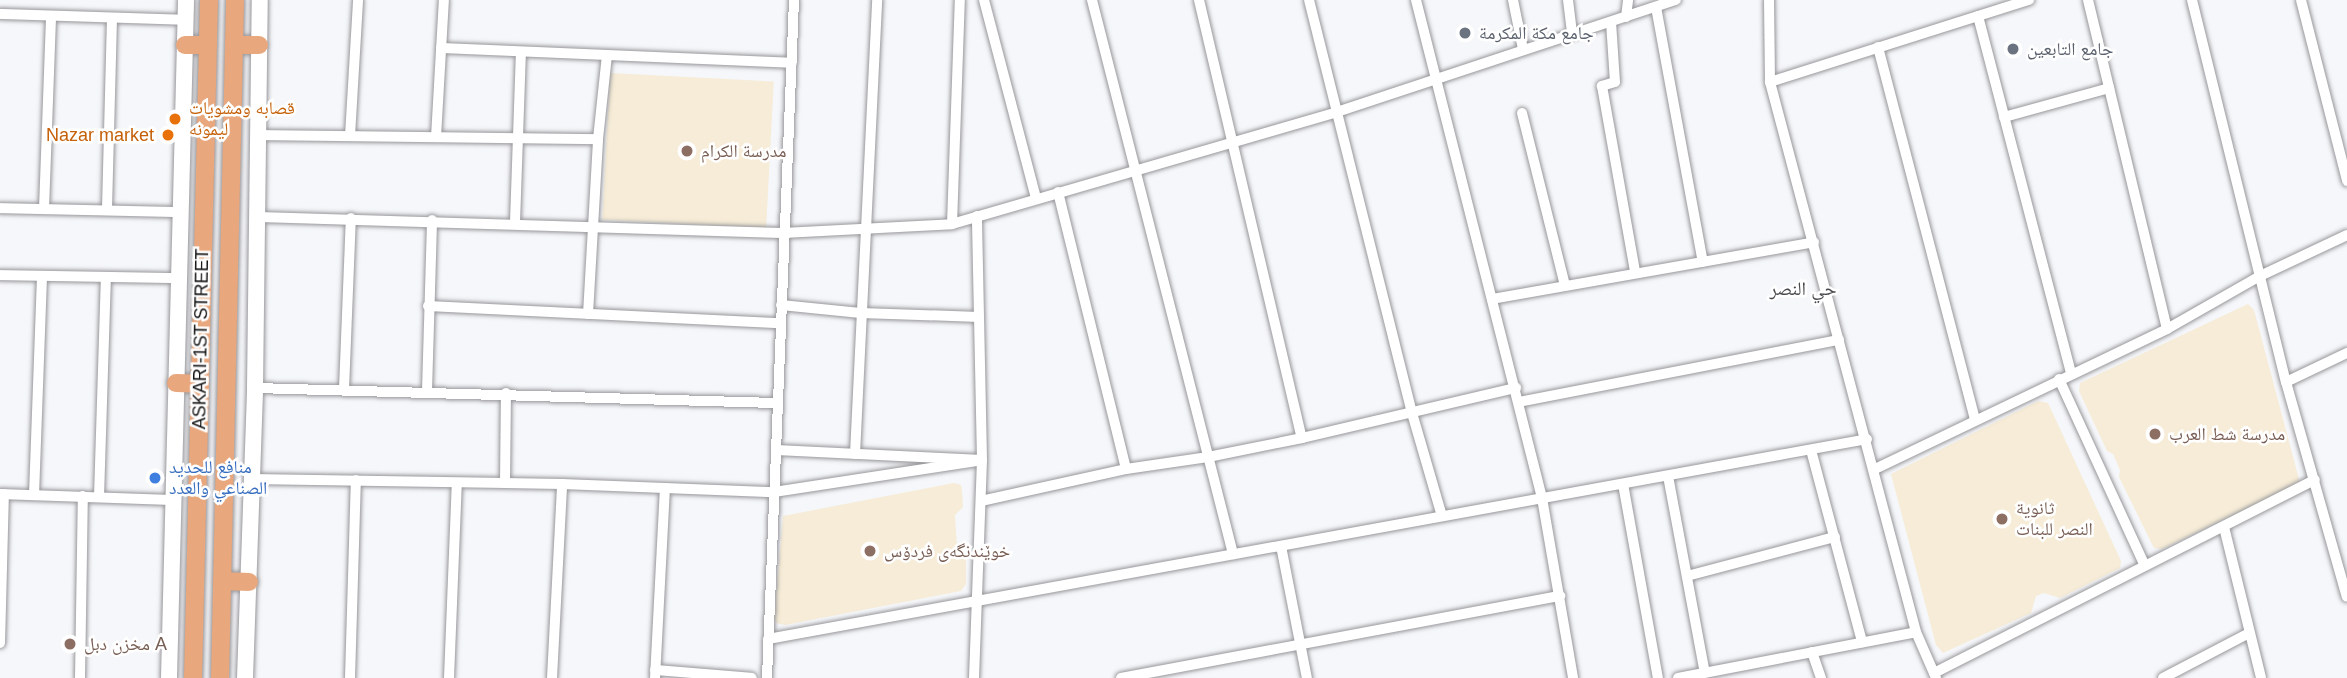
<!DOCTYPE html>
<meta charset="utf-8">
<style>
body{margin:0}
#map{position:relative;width:2347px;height:678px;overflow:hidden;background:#f6f7fa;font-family:Helvetica,"Noto Naskh Arabic",sans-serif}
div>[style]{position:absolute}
.education>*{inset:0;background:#f6ecd7;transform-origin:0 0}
.roads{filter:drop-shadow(0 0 2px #97979b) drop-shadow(0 0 2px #97979b)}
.street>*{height:10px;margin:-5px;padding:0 5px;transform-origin:5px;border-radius:5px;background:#fff}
.secondary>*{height:16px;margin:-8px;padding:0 8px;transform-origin:8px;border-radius:8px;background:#fff}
.primary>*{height:18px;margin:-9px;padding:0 9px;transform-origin:9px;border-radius:9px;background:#e8a77d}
.dots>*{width:19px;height:19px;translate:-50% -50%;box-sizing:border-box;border:4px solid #fff;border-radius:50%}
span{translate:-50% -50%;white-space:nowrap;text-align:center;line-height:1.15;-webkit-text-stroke:5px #fff;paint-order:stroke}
.worship-label{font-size:18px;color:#5b616d}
.left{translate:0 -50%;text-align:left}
.food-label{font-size:18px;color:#c56008}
.right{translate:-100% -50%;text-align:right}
.education-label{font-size:18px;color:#785e54}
.street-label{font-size:18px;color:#121213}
.shop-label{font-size:18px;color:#366cbe}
.neighbourhood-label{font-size:19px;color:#49494c}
</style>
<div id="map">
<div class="education">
<div style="left:610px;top:73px;width:164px;height:147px;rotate:3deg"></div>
<div style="clip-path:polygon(2248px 304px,2254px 310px,2300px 483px,2162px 549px,2154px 548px,2119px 477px,2120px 470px,2113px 454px,2107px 451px,2079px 391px,2080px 383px)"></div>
<div style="clip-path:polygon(2038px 401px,2048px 403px,2121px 561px,2120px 568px,2060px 598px,2044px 593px,2036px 596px,2031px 613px,1943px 653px,1936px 645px,1891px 474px)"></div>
<div style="clip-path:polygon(954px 483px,961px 485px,962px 490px,963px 507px,955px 515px,957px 548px,966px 554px,966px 584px,961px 591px,785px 625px,776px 623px,774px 617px,783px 516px)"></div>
</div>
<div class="roads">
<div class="street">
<div style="left:984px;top:0;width:205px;rotate:75.3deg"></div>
<div style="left:1092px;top:0;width:572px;rotate:75.72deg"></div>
<div style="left:1199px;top:0;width:450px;rotate:76.8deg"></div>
<div style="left:1309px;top:0;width:426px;rotate:76deg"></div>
<div style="left:1412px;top:413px;width:107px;rotate:73.8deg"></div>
<div style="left:1416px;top:0;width:514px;rotate:75.8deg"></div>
<div style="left:1542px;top:498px;width:183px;rotate:80.2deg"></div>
<div style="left:1513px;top:0;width:50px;rotate:78.5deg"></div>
<div style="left:1568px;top:0;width:33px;rotate:83deg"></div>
<div style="left:1769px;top:0;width:82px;rotate:89.3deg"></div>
<div style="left:1770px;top:82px;width:569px;rotate:75.13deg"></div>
<div style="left:1916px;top:632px;width:50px;rotate:66.5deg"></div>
<div style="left:2088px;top:0;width:338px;rotate:76.5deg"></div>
<div style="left:2192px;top:0;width:393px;rotate:76.2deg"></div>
<div style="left:2286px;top:382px;width:223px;rotate:74.2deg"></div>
<div style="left:2301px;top:0;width:187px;rotate:75.7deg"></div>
<div style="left:1656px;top:7px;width:259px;rotate:79.6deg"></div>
<div style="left:0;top:14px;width:186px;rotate:1.8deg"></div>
<div style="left:1978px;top:16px;width:370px;rotate:75.4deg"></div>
<div style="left:1626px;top:17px;width:17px;rotate:-83deg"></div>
<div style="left:1611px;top:22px;width:60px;rotate:86.2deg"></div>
<div style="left:1615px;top:82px;width:14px;rotate:163deg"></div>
<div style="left:1602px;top:86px;width:189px;rotate:79.9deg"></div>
<div style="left:1878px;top:47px;width:385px;rotate:75.4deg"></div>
<div style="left:441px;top:48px;width:351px;rotate:2.4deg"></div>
<div style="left:1770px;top:82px;width:272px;rotate:-17.6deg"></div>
<div style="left:1522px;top:113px;width:177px;rotate:76deg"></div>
<div style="left:2004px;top:117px;width:109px;rotate:-15.4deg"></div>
<div style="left:260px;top:135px;width:338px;rotate:0.7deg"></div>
<div style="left:350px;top:136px;width:136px;rotate:-86.6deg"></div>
<div style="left:436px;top:137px;width:137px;rotate:-86.7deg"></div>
<div style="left:1058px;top:192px;width:285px;rotate:76.2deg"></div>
<div style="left:0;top:208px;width:180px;rotate:1.3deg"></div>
<div style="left:44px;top:209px;width:193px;rotate:-87.9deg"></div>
<div style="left:107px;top:209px;width:190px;rotate:-88.5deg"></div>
<div style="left:259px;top:217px;width:524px;rotate:1.75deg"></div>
<div style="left:783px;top:233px;width:169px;rotate:-3deg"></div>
<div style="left:952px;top:224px;width:401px;rotate:-16.2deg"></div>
<div style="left:1337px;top:112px;width:357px;rotate:-18.3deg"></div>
<div style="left:515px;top:222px;width:170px;rotate:-88deg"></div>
<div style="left:952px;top:224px;width:224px;rotate:-88deg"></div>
<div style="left:0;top:275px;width:179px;rotate:1deg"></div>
<div style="left:1492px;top:299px;width:327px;rotate:-10deg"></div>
<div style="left:781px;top:305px;width:80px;rotate:5.7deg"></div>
<div style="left:861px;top:313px;width:118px;rotate:1.9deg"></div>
<div style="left:428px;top:306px;width:352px;rotate:2.8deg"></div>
<div style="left:588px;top:314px;width:175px;rotate:-86.7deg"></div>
<div style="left:598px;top:139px;width:84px;rotate:-83.9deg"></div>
<div style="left:2059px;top:379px;width:204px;rotate:65.3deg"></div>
<div style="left:2286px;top:382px;width:68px;rotate:-25.4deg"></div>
<div style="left:255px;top:388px;width:522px;rotate:1.65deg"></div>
<div style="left:344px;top:389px;width:171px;rotate:-87.7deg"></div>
<div style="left:427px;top:391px;width:171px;rotate:-88.3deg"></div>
<div style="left:1519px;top:402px;width:326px;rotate:-11deg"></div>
<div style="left:1811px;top:450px;width:199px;rotate:75.1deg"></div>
<div style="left:855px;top:454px;width:455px;rotate:-87.2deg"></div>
<div style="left:1875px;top:469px;width:324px;rotate:-25.6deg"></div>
<div style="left:2167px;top:329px;width:107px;rotate:-29.7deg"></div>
<div style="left:2260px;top:276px;width:96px;rotate:-25.2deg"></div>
<div style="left:1668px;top:476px;width:200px;rotate:79.4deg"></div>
<div style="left:251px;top:479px;width:311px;rotate:0.9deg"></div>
<div style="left:562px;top:484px;width:212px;rotate:2.2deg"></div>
<div style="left:774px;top:492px;width:210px;rotate:-8.7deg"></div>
<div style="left:982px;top:460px;width:206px;rotate:-177.2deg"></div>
<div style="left:505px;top:483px;width:90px;rotate:-89.4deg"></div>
<div style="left:1623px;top:484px;width:197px;rotate:79.8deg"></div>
<div style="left:0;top:494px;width:172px;rotate:2deg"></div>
<div style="left:34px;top:495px;width:219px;rotate:-87.9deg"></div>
<div style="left:99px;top:497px;width:220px;rotate:-88.2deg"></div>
<div style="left:981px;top:501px;width:148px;rotate:-12.4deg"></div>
<div style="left:1126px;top:469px;width:83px;rotate:-8.3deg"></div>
<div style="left:1208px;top:457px;width:96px;rotate:-11.4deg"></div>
<div style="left:1302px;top:438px;width:220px;rotate:-13.2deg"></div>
<div style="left:2224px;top:527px;width:155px;rotate:76.2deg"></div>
<div style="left:1281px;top:546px;width:135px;rotate:78.9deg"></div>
<div style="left:1687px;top:576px;width:153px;rotate:-14.8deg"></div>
<div style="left:768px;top:639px;width:1117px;rotate:-10.31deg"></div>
<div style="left:0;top:643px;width:149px;rotate:-88.5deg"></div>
<div style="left:1812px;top:652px;width:28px;rotate:71deg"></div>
<div style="left:655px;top:670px;width:97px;rotate:4.7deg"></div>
<div style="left:1934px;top:673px;width:427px;rotate:-26.9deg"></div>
<div style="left:80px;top:678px;width:182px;rotate:-89.1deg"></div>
<div style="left:350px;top:678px;width:198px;rotate:-88.3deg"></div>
<div style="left:449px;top:678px;width:195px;rotate:-87.7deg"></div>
<div style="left:552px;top:678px;width:194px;rotate:-87deg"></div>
<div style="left:655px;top:678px;width:190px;rotate:-87deg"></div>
<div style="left:767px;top:678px;width:679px;rotate:-87.72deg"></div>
<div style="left:974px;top:678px;width:218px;rotate:-87.9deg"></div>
<div style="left:982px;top:460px;width:244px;rotate:-91.2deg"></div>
<div style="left:1121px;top:678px;width:447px;rotate:-10.6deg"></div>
<div style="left:1678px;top:678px;width:242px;rotate:-10.9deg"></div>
<div style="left:2163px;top:678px;width:97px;rotate:-27.6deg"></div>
</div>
<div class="secondary">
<div style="left:169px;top:678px;width:678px;rotate:-88.56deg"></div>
<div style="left:245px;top:678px;width:290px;rotate:-88deg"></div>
<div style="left:255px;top:388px;width:388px;rotate:-89.3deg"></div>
</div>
<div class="primary">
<div style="left:185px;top:45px;width:23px"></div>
<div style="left:234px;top:45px;width:25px"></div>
<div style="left:176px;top:383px;width:24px;rotate:2deg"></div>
<div style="left:222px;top:581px;width:27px;rotate:2deg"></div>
<div style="left:193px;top:678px;width:678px;rotate:-88.65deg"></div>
<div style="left:220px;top:678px;width:678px;rotate:-88.73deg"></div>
</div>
</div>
<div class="dots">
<div style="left:1465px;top:33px;background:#6b7280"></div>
<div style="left:2013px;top:49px;background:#6b7280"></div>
<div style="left:175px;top:119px;background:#e8710a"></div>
<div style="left:168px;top:135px;background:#e8710a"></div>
<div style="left:687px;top:151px;background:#8d6e63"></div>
<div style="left:2155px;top:434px;background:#8d6e63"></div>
<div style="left:155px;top:478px;background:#3f7fe0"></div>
<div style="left:2002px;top:519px;background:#8d6e63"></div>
<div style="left:870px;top:551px;background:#8d6e63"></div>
<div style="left:70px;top:644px;background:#8d6e63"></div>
</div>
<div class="worship-label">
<span class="left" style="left:1479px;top:33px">جامع مكة المكرمة</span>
<span class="left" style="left:2027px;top:49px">جامع التابعين</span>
</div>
<div class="food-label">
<span class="left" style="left:189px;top:119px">قصابه ومشويات<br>ليمونه</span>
<span class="right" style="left:154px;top:135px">Nazar market</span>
</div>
<div class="education-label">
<span class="left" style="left:701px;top:151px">مدرسة الكرام</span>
<span class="left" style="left:2169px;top:434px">مدرسة شط العرب</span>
<span class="left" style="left:2016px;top:519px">ثانوية<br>النصر للبنات</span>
<span class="left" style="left:884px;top:551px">خوێندنگەی فردۆس</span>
<span class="left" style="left:84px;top:644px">مخزن دبل A</span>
</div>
<div class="street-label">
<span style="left:201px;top:339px;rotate:-89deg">ASKARI-1ST STREET</span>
</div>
<div class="shop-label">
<span class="left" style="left:169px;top:478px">منافع للحديد<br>الصناعي والعدد</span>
</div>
<div class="neighbourhood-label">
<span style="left:1803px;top:289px">حي النصر</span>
</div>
</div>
